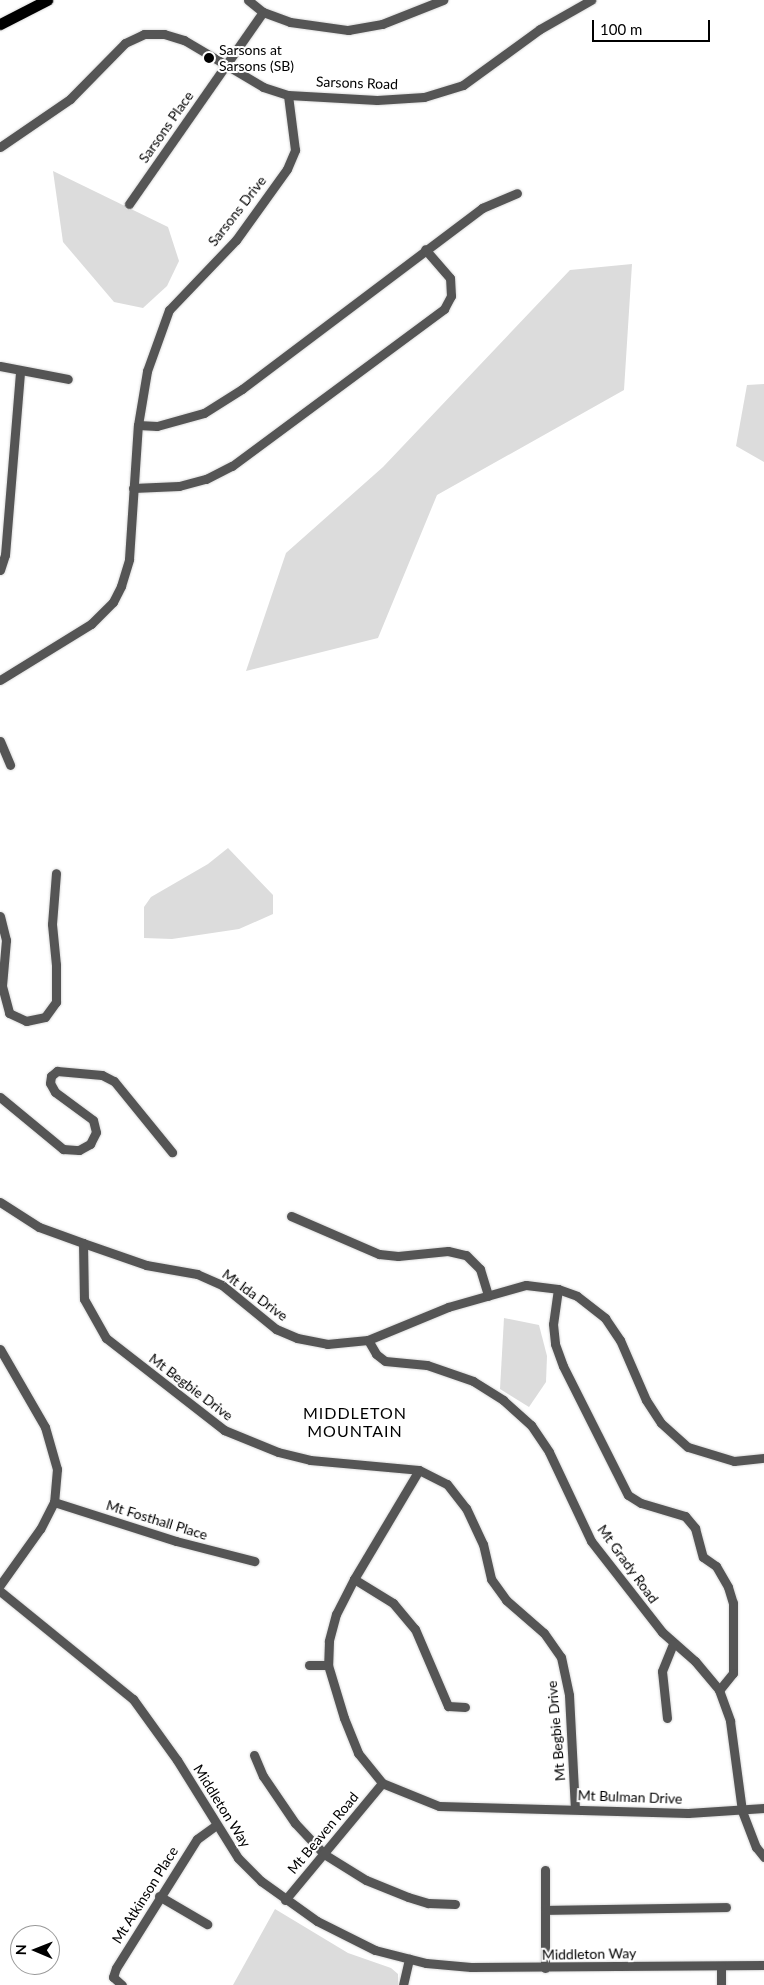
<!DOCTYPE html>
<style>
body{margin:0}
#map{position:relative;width:764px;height:1985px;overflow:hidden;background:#fff;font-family:Lato,sans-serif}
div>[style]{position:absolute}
.green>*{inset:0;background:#dcdcdc}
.roads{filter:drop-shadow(0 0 1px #dbdbdb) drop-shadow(0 0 1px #dbdbdb)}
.minor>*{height:9px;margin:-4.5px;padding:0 4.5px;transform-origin:4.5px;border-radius:4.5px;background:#555}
.major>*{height:11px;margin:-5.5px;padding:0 5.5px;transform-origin:5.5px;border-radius:5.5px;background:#000}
.dots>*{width:14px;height:14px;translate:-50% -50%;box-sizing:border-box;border:2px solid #fff;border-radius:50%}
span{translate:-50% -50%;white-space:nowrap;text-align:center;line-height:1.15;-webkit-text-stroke:4px #fff;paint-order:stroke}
.poi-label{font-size:14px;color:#000}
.left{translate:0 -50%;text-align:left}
.street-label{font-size:14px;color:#000}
.quarter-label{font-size:16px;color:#000;letter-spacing:1px}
.north{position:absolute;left:10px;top:1925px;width:50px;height:50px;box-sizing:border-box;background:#fff;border:1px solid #999;border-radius:50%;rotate:271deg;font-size:14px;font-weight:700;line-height:20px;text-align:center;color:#000}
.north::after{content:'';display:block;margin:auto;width:18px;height:22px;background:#000;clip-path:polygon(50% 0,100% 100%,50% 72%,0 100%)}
.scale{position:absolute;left:592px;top:20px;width:118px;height:22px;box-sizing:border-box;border:2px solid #000;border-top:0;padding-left:6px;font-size:15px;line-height:18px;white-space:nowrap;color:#000;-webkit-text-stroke:4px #fff;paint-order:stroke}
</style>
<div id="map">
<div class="green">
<div style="clip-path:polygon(53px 171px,168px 227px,179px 261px,167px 286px,143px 308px,114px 302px,63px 242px)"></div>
<div style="clip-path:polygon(632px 264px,624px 390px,437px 495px,378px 638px,246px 671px,286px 553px,383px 467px,570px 270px)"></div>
<div style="clip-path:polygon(764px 384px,764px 462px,736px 446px,747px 385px)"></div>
<div style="clip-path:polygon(228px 848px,273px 895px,273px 914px,239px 929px,172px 939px,144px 938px,144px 907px,151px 897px,208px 864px)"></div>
<div style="clip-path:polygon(504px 1318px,539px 1325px,547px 1356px,546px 1382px,529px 1407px,500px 1389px)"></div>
<div style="clip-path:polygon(275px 1909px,348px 1953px,391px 1968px,398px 1974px,398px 1985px,233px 1985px)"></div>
</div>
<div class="roads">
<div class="minor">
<div style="left:248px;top:0;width:19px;rotate:39deg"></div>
<div style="left:263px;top:12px;width:29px;rotate:20deg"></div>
<div style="left:290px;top:22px;width:59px;rotate:7.9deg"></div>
<div style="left:348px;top:30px;width:35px;rotate:-10deg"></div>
<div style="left:382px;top:24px;width:66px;rotate:-21.5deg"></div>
<div style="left:0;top:147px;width:85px;rotate:-34.4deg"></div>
<div style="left:70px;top:99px;width:78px;rotate:-45.5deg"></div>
<div style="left:125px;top:43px;width:21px;rotate:-25deg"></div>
<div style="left:144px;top:34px;width:20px"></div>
<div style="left:164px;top:34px;width:21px;rotate:17deg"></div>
<div style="left:184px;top:40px;width:92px;rotate:30.7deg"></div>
<div style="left:263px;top:87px;width:26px;rotate:18deg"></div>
<div style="left:288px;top:95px;width:89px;rotate:3.2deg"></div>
<div style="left:377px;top:100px;width:47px;rotate:-3.7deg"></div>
<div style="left:424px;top:97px;width:41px;rotate:-17.1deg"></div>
<div style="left:463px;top:85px;width:95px;rotate:-36deg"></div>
<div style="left:540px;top:29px;width:59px;rotate:-29.6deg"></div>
<div style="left:129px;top:204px;width:234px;rotate:-55.1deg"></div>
<div style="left:0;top:366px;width:69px;rotate:10.8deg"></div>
<div style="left:138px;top:425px;width:19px;rotate:3deg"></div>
<div style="left:157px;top:426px;width:49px;rotate:-15.5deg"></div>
<div style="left:204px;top:413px;width:45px;rotate:-32.3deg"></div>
<div style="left:242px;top:389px;width:301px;rotate:-37deg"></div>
<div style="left:482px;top:208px;width:38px;rotate:-23deg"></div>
<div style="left:133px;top:488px;width:46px;rotate:-2.5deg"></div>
<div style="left:179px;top:486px;width:28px;rotate:-15deg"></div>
<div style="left:206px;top:479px;width:29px;rotate:-27deg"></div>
<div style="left:232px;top:466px;width:264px;rotate:-36.5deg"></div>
<div style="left:444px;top:309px;width:15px;rotate:-62deg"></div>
<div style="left:451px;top:296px;width:18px;rotate:-93deg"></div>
<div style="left:450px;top:278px;width:38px;rotate:-131deg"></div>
<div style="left:0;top:570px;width:16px;rotate:-72deg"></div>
<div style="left:5px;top:555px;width:185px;rotate:-85.3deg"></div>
<div style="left:0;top:680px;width:107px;rotate:-31.6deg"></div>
<div style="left:91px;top:624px;width:31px;rotate:-45deg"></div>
<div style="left:113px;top:602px;width:18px;rotate:-63deg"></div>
<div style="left:121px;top:586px;width:28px;rotate:-73deg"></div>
<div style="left:129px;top:559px;width:134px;rotate:-86.2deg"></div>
<div style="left:138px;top:425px;width:55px;rotate:-80.5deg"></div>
<div style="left:147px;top:371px;width:65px;rotate:-70.2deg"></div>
<div style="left:169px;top:310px;width:97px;rotate:-46.3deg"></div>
<div style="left:236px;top:240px;width:87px;rotate:-54.3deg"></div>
<div style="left:287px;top:169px;width:21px;rotate:-67deg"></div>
<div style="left:295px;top:150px;width:55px;rotate:-97.3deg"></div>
<div style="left:0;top:741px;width:26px;rotate:67deg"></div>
<div style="left:0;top:916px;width:25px;rotate:76deg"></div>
<div style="left:6px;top:940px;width:46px;rotate:95deg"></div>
<div style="left:2px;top:986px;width:28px;rotate:75deg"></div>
<div style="left:9px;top:1013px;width:19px;rotate:25deg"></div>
<div style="left:26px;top:1021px;width:19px;rotate:-12deg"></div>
<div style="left:45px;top:1017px;width:19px;rotate:-54deg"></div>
<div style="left:56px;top:1002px;width:37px;rotate:-90deg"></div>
<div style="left:56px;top:965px;width:41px;rotate:-95.6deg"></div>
<div style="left:52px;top:924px;width:51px;rotate:-85.5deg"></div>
<div style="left:0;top:1097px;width:82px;rotate:39.5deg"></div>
<div style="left:63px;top:1149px;width:16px;rotate:4deg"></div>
<div style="left:79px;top:1150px;width:13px;rotate:-29deg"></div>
<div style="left:90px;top:1144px;width:13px;rotate:-63deg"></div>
<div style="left:96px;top:1132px;width:12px;rotate:-104deg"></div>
<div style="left:93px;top:1120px;width:47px;rotate:-143.6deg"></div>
<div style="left:55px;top:1092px;width:10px;rotate:-119deg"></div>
<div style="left:50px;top:1083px;width:7px;rotate:-82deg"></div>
<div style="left:51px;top:1076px;width:8px;rotate:-40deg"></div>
<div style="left:57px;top:1071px;width:45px;rotate:5.1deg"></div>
<div style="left:102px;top:1075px;width:13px;rotate:27deg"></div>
<div style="left:114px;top:1081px;width:92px;rotate:50.8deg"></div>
<div style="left:0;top:1202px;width:46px;rotate:32.7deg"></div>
<div style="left:39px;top:1227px;width:47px;rotate:20deg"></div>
<div style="left:83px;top:1243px;width:67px;rotate:19.2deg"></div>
<div style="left:146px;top:1265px;width:52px;rotate:10deg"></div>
<div style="left:197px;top:1274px;width:27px;rotate:24deg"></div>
<div style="left:222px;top:1285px;width:70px;rotate:39.2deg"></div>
<div style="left:276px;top:1329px;width:23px;rotate:23deg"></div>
<div style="left:297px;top:1338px;width:31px;rotate:11deg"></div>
<div style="left:327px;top:1344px;width:41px;rotate:-5.6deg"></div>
<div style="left:368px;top:1340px;width:87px;rotate:-22.4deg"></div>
<div style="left:448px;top:1307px;width:81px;rotate:-15.8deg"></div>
<div style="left:526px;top:1285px;width:32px;rotate:7deg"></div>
<div style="left:558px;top:1289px;width:20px;rotate:20deg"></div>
<div style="left:577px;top:1296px;width:36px;rotate:38deg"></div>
<div style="left:605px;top:1318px;width:27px;rotate:56deg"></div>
<div style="left:620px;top:1340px;width:65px;rotate:66.6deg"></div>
<div style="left:646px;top:1400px;width:27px;rotate:57deg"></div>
<div style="left:661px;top:1423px;width:36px;rotate:42deg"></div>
<div style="left:688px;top:1447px;width:48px;rotate:16.9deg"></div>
<div style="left:734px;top:1461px;width:30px;rotate:-6deg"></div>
<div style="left:291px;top:1216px;width:96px;rotate:23.4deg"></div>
<div style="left:379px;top:1254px;width:19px;rotate:6deg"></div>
<div style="left:398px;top:1256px;width:50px;rotate:-5.7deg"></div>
<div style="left:448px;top:1251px;width:18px;rotate:13deg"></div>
<div style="left:466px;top:1255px;width:20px;rotate:45deg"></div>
<div style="left:480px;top:1269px;width:28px;rotate:73deg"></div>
<div style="left:83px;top:1243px;width:56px;rotate:89deg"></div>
<div style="left:84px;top:1299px;width:45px;rotate:60.6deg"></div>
<div style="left:106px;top:1338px;width:150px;rotate:37.9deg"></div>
<div style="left:224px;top:1430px;width:58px;rotate:22.2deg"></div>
<div style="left:278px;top:1452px;width:33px;rotate:14deg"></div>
<div style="left:310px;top:1460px;width:109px;rotate:5.2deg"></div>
<div style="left:419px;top:1470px;width:31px;rotate:27deg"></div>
<div style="left:447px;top:1484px;width:31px;rotate:52deg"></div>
<div style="left:466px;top:1508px;width:40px;rotate:65deg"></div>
<div style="left:483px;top:1544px;width:36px;rotate:77deg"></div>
<div style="left:491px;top:1579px;width:26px;rotate:54deg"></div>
<div style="left:506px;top:1600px;width:50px;rotate:41deg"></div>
<div style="left:544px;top:1633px;width:29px;rotate:55deg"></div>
<div style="left:561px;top:1657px;width:39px;rotate:78deg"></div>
<div style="left:569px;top:1695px;width:113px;rotate:87deg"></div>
<div style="left:558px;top:1289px;width:35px;rotate:98deg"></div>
<div style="left:553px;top:1324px;width:20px;rotate:84deg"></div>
<div style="left:555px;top:1344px;width:23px;rotate:70deg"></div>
<div style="left:563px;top:1366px;width:144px;rotate:63.3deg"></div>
<div style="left:628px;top:1495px;width:15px;rotate:32deg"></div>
<div style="left:641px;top:1503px;width:46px;rotate:16.5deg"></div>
<div style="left:685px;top:1516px;width:16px;rotate:50deg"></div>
<div style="left:695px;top:1528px;width:30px;rotate:75deg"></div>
<div style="left:703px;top:1557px;width:16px;rotate:35deg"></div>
<div style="left:716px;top:1566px;width:24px;rotate:60deg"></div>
<div style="left:728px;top:1587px;width:17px;rotate:73deg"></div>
<div style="left:733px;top:1603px;width:70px;rotate:90deg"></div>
<div style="left:733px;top:1673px;width:22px;rotate:129deg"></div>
<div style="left:368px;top:1340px;width:16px;rotate:60deg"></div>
<div style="left:376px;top:1354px;width:11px;rotate:38deg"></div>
<div style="left:385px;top:1361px;width:42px;rotate:5.4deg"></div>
<div style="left:427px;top:1365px;width:49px;rotate:19.2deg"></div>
<div style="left:473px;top:1381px;width:36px;rotate:32deg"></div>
<div style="left:503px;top:1400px;width:38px;rotate:42deg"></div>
<div style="left:531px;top:1425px;width:32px;rotate:56deg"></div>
<div style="left:549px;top:1452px;width:98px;rotate:64.7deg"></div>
<div style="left:591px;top:1541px;width:115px;rotate:52deg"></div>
<div style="left:662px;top:1632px;width:44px;rotate:41.3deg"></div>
<div style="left:695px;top:1661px;width:38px;rotate:50deg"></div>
<div style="left:719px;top:1690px;width:33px;rotate:70deg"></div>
<div style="left:730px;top:1721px;width:91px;rotate:82.4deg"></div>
<div style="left:742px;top:1811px;width:39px;rotate:69deg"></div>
<div style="left:756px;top:1847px;width:13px;rotate:51deg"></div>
<div style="left:0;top:1349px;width:90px;rotate:60deg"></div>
<div style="left:45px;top:1427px;width:44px;rotate:74.1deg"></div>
<div style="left:57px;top:1469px;width:33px;rotate:95deg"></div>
<div style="left:54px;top:1502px;width:30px;rotate:117deg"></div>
<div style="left:40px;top:1529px;width:69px;rotate:125.5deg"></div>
<div style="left:419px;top:1470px;width:127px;rotate:120.8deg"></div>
<div style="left:354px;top:1579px;width:39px;rotate:117deg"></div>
<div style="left:336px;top:1614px;width:28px;rotate:105deg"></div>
<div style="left:329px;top:1641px;width:24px;rotate:92deg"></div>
<div style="left:328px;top:1665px;width:55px;rotate:73.2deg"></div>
<div style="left:344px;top:1718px;width:38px;rotate:68deg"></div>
<div style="left:358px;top:1753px;width:38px;rotate:51deg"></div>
<div style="left:382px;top:1783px;width:61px;rotate:22deg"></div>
<div style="left:439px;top:1806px;width:249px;rotate:1.6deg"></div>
<div style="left:688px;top:1813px;width:76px;rotate:-3.8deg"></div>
<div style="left:54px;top:1502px;width:128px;rotate:17.7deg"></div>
<div style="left:176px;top:1541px;width:81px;rotate:14.4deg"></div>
<div style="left:354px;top:1579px;width:46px;rotate:31.6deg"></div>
<div style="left:393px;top:1603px;width:34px;rotate:50deg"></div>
<div style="left:415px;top:1629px;width:84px;rotate:66.8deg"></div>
<div style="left:448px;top:1706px;width:17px;rotate:3deg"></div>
<div style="left:0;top:1591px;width:171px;rotate:39.1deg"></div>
<div style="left:133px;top:1699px;width:75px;rotate:54.2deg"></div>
<div style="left:177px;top:1760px;width:115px;rotate:58.1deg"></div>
<div style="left:238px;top:1858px;width:33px;rotate:45deg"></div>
<div style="left:261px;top:1881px;width:69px;rotate:35.5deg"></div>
<div style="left:317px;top:1921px;width:65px;rotate:26.6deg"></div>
<div style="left:375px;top:1950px;width:53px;rotate:14.3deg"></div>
<div style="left:426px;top:1963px;width:45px;rotate:5.1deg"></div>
<div style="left:471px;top:1967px;width:293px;rotate:-0.4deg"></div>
<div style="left:309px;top:1665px;width:19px"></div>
<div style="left:667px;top:1718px;width:47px;rotate:-96.1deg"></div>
<div style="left:662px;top:1671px;width:29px;rotate:-68deg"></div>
<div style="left:254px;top:1755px;width:23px;rotate:67deg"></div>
<div style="left:263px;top:1776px;width:57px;rotate:55.8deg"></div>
<div style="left:295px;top:1823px;width:42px;rotate:46.9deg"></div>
<div style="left:324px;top:1854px;width:49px;rotate:31.8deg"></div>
<div style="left:366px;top:1880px;width:45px;rotate:22deg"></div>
<div style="left:408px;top:1897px;width:21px;rotate:17deg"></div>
<div style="left:428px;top:1903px;width:27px;rotate:2deg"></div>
<div style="left:545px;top:1870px;width:98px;rotate:90deg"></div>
<div style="left:159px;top:1896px;width:56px;rotate:30.3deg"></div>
<div style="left:285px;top:1900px;width:152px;rotate:-50.3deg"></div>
<div style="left:545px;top:1910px;width:181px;rotate:-0.9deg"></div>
<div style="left:721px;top:1966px;width:19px;rotate:90deg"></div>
<div style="left:122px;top:1985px;width:12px;rotate:-138deg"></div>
<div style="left:113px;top:1977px;width:9px;rotate:-72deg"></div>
<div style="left:116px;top:1968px;width:152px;rotate:-57.9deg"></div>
<div style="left:197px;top:1839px;width:24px;rotate:-36deg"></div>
<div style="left:403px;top:1985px;width:27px;rotate:-77deg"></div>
</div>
<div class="major">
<div style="left:0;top:24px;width:53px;rotate:-27.1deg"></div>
</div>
</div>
<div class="dots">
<div style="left:209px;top:58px;background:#000"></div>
</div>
<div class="poi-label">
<span class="left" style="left:219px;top:58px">Sarsons at<br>Sarsons (SB)</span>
</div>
<div class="street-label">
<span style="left:357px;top:83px;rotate:2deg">Sarsons Road</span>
<span style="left:166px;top:127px;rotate:-55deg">Sarsons Place</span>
<span style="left:237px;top:211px;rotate:-52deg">Sarsons Drive</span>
<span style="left:255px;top:1295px;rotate:36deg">Mt Ida Drive</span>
<span style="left:191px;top:1387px;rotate:37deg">Mt Begbie Drive</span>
<span style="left:157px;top:1520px;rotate:17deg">Mt Fosthall Place</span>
<span style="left:628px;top:1564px;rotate:54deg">Mt Grady Road</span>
<span style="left:556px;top:1731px;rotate:-95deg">Mt Begbie Drive</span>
<span style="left:630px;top:1797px;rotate:2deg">Mt Bulman Drive</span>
<span style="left:222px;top:1806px;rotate:58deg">Middleton Way</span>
<span style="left:323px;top:1833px;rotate:-50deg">Mt Beaven Road</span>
<span style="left:145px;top:1895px;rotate:-58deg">Mt Atkinson Place</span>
<span style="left:589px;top:1954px;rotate:-1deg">Middleton Way</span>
</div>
<div class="quarter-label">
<span style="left:355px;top:1422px">MIDDLETON<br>MOUNTAIN</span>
</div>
<div class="north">N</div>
<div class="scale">100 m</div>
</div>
